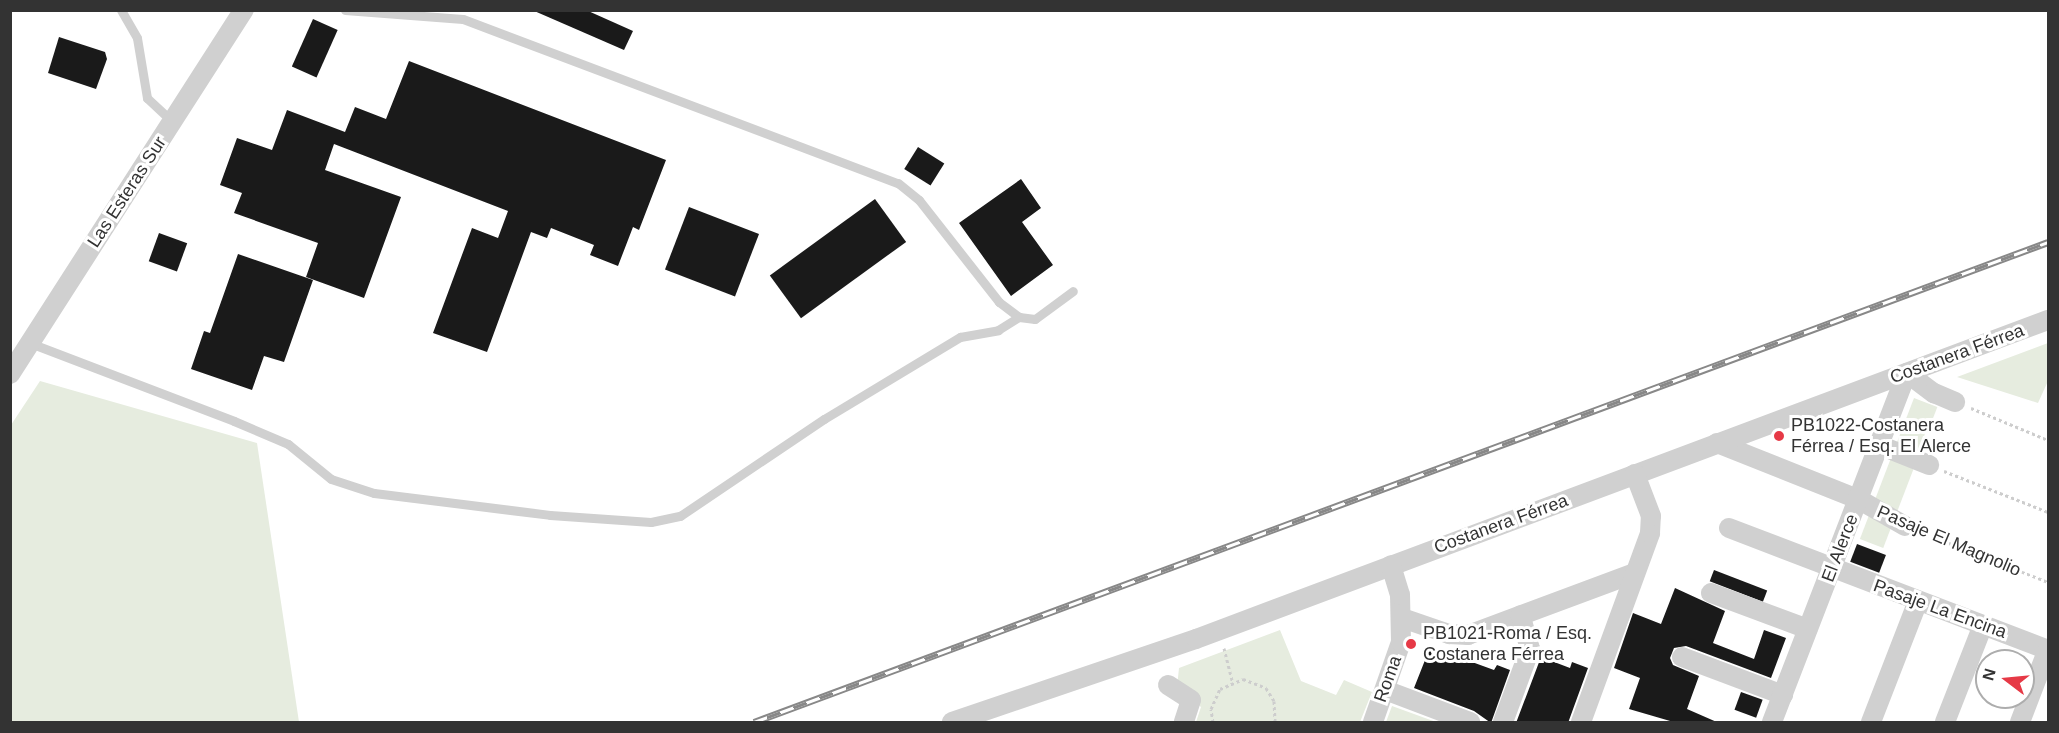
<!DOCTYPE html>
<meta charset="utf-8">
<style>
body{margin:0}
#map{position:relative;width:2059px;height:733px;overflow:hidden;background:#fff;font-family:Helvetica,sans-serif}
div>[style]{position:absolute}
.green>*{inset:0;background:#e6ecdf;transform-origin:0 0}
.building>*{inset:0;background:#1a1a1a;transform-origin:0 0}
.path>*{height:3px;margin-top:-1.5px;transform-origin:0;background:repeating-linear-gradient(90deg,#cdcdcd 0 3px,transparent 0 6px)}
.lane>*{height:9px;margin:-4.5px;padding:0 4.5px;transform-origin:4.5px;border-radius:4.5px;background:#d0d0d0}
.street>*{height:20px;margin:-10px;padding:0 10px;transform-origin:10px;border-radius:10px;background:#d0d0d0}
.rail>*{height:7px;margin-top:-3.5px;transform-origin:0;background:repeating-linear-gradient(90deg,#fff 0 14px,#888 0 28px);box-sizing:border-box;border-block:2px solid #888}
.dots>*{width:16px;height:16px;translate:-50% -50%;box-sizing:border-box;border:3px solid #fff;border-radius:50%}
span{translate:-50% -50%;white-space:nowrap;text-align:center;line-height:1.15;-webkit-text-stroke:6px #fff;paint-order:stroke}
.street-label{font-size:18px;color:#333}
.poi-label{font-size:18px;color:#333}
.left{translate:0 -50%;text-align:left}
.frame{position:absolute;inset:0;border:12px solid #333;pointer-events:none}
.north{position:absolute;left:1975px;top:649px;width:60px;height:60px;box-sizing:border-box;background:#fff;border:2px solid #adadad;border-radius:50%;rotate:286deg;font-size:16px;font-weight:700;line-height:24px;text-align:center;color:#333}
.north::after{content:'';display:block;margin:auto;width:21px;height:27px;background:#e63946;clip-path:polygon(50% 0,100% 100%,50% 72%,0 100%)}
</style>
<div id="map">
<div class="green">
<div style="clip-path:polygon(2048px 343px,2048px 381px,2038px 403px,1957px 377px)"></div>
<div style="clip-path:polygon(40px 381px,257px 443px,299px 722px,11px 722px,11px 425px)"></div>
<div style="left:1914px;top:398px;width:25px;height:151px;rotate:21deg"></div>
<div style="clip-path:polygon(1280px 630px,1301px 681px,1336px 695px,1344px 680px,1372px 692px,1360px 722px,1196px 722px,1201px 707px,1177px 687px,1179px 668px)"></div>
<div style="clip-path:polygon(1392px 706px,1436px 722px,1386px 722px)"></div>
</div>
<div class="building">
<div style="clip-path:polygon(532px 10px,586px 10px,633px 31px,624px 50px)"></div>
<div style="left:313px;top:19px;width:27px;height:52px;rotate:24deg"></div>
<div style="clip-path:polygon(59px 37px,105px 52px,107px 59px,96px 89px,48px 73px)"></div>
<div style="clip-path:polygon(409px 61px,666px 160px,639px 230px,633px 227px,618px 266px,590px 255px,594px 245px,551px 228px,547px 238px,531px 232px,487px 352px,433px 333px,472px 228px,498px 238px,508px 211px,334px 144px,325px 170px,401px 197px,364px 298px,306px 277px,318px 243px,234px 213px,242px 193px,220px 185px,237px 138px,272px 150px,287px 110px,345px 132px,355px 107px,386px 119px)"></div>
<div style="left:918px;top:147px;width:31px;height:26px;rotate:32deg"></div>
<div style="clip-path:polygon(1021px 179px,1041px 208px,1022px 222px,1053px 265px,1011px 296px,959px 223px)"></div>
<div style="left:875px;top:199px;width:53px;height:130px;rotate:54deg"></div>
<div style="left:689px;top:207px;width:75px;height:67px;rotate:21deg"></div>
<div style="left:159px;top:233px;width:30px;height:30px;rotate:20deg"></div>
<div style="clip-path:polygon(238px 254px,313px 280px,284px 362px,264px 356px,252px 390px,191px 369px,204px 331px,210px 333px)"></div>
<div style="left:1857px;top:544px;width:31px;height:19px;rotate:21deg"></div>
<div style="left:1714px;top:570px;width:57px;height:12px;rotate:21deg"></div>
<div style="clip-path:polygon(1675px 588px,1725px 611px,1713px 643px,1754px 659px,1764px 630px,1786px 638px,1771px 678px,1686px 646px,1674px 648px,1670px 658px,1673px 665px,1699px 676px,1687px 709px,1719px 723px,1677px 723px,1629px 709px,1640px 678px,1614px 668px,1633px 613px,1661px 624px)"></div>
<div style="clip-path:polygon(1429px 650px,1459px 662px,1461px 658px,1494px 670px,1497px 665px,1510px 670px,1491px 723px,1474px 711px,1414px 688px)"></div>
<div style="clip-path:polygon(1541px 657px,1570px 668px,1572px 662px,1588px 668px,1568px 723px,1516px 723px)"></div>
<div style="left:1741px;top:692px;width:23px;height:19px;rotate:20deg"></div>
</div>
<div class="path">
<div style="left:1971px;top:408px;width:83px;rotate:22.6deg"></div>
<div style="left:1944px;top:471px;width:112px;rotate:21.5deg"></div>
<div style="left:1921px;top:532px;width:136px;rotate:21.5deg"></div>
<div style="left:1224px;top:648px;width:34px;rotate:76deg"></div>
<div style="left:1213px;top:722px;width:13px;rotate:-99deg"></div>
<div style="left:1211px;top:709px;width:22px;rotate:-66deg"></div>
<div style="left:1220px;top:689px;width:25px;rotate:-23deg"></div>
<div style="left:1243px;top:679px;width:25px;rotate:21deg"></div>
<div style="left:1266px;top:688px;width:15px;rotate:58deg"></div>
<div style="left:1274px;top:701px;width:21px;rotate:87deg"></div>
</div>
<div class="lane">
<div style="left:121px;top:10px;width:32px;rotate:60deg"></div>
<div style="left:137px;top:38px;width:61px;rotate:80.5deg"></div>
<div style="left:147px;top:98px;width:35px;rotate:43deg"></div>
<div style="left:345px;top:10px;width:118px;rotate:4.4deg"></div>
<div style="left:463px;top:19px;width:465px;rotate:20.7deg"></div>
<div style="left:898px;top:183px;width:27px;rotate:39deg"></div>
<div style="left:919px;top:200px;width:130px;rotate:51.9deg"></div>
<div style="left:999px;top:302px;width:25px;rotate:37deg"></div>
<div style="left:1019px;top:317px;width:16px;rotate:7deg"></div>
<div style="left:1035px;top:319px;width:47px;rotate:-36.4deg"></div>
<div style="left:30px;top:343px;width:218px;rotate:20.9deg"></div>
<div style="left:234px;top:421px;width:59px;rotate:23.1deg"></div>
<div style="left:288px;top:444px;width:55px;rotate:39.1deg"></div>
<div style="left:331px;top:479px;width:45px;rotate:18deg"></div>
<div style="left:374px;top:493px;width:177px;rotate:7.1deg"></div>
<div style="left:550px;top:515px;width:101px;rotate:4deg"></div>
<div style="left:651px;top:522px;width:30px;rotate:-12deg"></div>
<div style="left:680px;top:516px;width:174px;rotate:-34deg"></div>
<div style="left:824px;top:419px;width:159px;rotate:-31.1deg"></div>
<div style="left:960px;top:337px;width:39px;rotate:-10deg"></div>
<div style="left:998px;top:330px;width:25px;rotate:-32deg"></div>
</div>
<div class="street">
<div style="left:1907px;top:373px;width:34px;rotate:37deg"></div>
<div style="left:1934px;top:393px;width:23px;rotate:23deg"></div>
<div style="left:10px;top:374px;width:433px;rotate:-57.3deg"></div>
<div style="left:1717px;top:443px;width:152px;rotate:21.7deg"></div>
<div style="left:1858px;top:499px;width:54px;rotate:29.9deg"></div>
<div style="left:1879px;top:445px;width:54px;rotate:21.8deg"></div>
<div style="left:1729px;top:528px;width:342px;rotate:20.9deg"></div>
<div style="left:1711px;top:593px;width:103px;rotate:20.4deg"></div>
<div style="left:1402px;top:618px;width:50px;rotate:18.8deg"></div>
<div style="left:1449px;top:634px;width:19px;rotate:3deg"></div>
<div style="left:1468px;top:635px;width:178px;rotate:-20.4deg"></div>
<div style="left:1682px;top:657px;width:108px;rotate:20.6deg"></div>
<div style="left:1168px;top:685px;width:27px;rotate:33deg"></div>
<div style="left:1191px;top:700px;width:23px;rotate:108deg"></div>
<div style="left:1385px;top:690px;width:91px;rotate:20.6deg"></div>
<div style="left:952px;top:722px;width:258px;rotate:-18.8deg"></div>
<div style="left:1196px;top:639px;width:910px;rotate:-20.53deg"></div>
<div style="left:1373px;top:722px;width:85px;rotate:-70.7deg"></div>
<div style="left:1401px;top:642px;width:47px;rotate:-91.2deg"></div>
<div style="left:1400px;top:595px;width:31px;rotate:-107deg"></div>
<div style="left:1503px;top:722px;width:78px;rotate:-69.7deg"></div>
<div style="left:1530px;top:649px;width:35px;rotate:-106deg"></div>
<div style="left:1581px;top:722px;width:201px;rotate:-69.9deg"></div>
<div style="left:1650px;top:533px;width:17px;rotate:-87deg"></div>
<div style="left:1651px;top:516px;width:45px;rotate:-110.9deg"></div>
<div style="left:1772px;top:722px;width:374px;rotate:-68.9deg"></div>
<div style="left:1871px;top:722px;width:130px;rotate:-68.8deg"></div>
<div style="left:1945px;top:722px;width:104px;rotate:-68.6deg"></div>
<div style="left:2020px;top:722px;width:78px;rotate:-69deg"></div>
</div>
<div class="rail">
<div style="left:754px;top:722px;width:1380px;rotate:-20.35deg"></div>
</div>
<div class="dots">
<div style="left:1779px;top:436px;background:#e63946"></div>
<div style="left:1411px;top:644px;background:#e63946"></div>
</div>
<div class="street-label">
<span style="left:127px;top:192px;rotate:-57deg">Las Esteras Sur</span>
<span style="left:1957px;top:354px;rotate:-20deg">Costanera Férrea</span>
<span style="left:1501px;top:524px;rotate:-20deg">Costanera Férrea</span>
<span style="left:1949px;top:541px;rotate:23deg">Pasaje El Magnolio</span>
<span style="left:1840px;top:548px;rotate:-69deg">El Alerce</span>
<span style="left:1940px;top:609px;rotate:20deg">Pasaje La Encina</span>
<span style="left:1388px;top:679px;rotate:-70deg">Roma</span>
</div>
<div class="poi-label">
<span class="left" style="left:1791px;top:436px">PB1022-Costanera<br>Férrea / Esq. El Alerce</span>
<span class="left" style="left:1423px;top:644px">PB1021-Roma / Esq.<br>Costanera Férrea</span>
</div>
<div class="frame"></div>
<div class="north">N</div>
</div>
